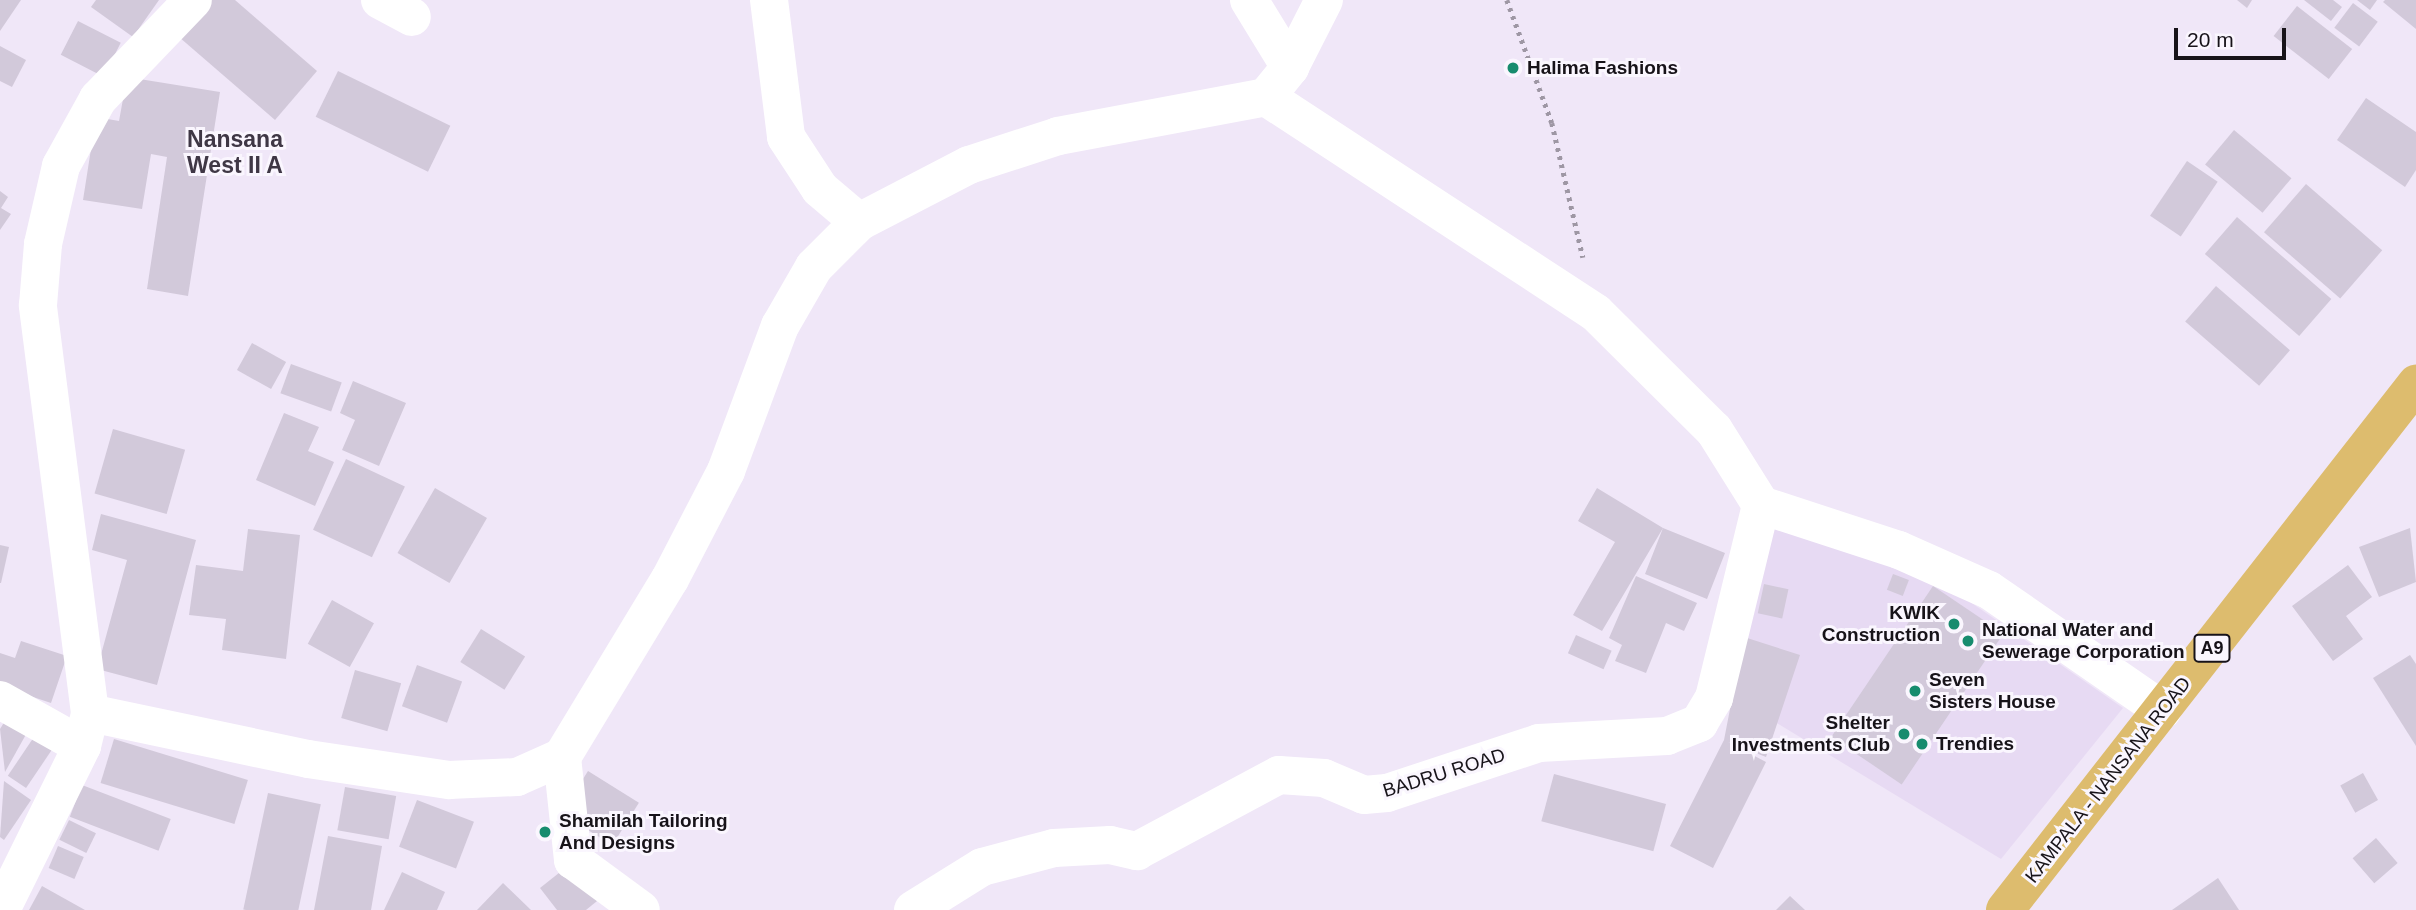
<!DOCTYPE html>
<style>
body{margin:0}
#map{position:relative;width:2416px;height:910px;overflow:hidden;background:#f0e7f8;font-family:Helvetica,sans-serif}
div>[style]{position:absolute}
.built>*{inset:0;background:#e7daf3}
.building>*{inset:0;background:#d2c9da;transform-origin:0 0}
.path>*{height:4.5px;margin-top:-2.25px;transform-origin:0;background:repeating-linear-gradient(90deg,#9e97a4 0 3.5px,transparent 0 8.5px)}
.minor>*{height:38px;margin:-19px;padding:0 19px;transform-origin:19px;border-radius:19px;background:#fff}
.tertiary>*{height:38px;margin:-19px;padding:0 19px;transform-origin:19px;border-radius:19px;background:#fff}
.primary>*{height:38px;margin:-19px;padding:0 19px;transform-origin:19px;border-radius:19px;background:#ddbc6e}
.dots>*{width:19px;height:19px;translate:-50% -50%;box-sizing:border-box;border:4px solid #faf6fe;border-radius:50%}
span{translate:-50% -50%;white-space:nowrap;text-align:center;line-height:1.15;-webkit-text-stroke:6px #faf6fe;paint-order:stroke}
.shield-label span{padding:2px 5px;background:#faf6fe;border:2px solid;border-radius:5px;-webkit-text-stroke-width:0}
.shield-label{font-size:18px;color:#171319;font-weight:700}
.poi-label{font-size:19px;color:#171319;font-weight:700}
.left{translate:0 -50%;text-align:left}
.right{translate:-100% -50%;text-align:right}
.street-label{font-size:19px;color:#171319}
.quarter-label{font-size:23px;color:#3f3745;font-weight:700}
.scale{position:absolute;left:2174px;top:28px;width:112px;height:32px;box-sizing:border-box;border:4px solid #171319;border-top:0;padding-left:9px;font-size:21px;line-height:24px;white-space:nowrap;color:#171319;-webkit-text-stroke:5px #faf6fe;paint-order:stroke}
</style>
<div id="map">
<div class="built">
<div style="clip-path:polygon(1769px 527px,1927px 572px,2123px 708px,2001px 859px,1734px 697px)"></div>
</div>
<div class="building">
<div style="clip-path:polygon(0 0,21px 0,0 31px)"></div>
<div style="clip-path:polygon(96px 0,159px 0,133px 37px,91px 7px)"></div>
<div style="clip-path:polygon(211px 0,235px 0,317px 71px,275px 120px,179px 37px)"></div>
<div style="clip-path:polygon(2237px 0,2252px 0,2247px 8px)"></div>
<div style="clip-path:polygon(2304px 0,2333px 0,2342px 7px,2331px 21px)"></div>
<div style="clip-path:polygon(2357px 0,2377px 0,2370px 10px)"></div>
<div style="clip-path:polygon(2385px 0,2416px 0,2416px 29px,2383px 2px)"></div>
<div style="left:2353px;top:3px;width:31px;height:31px;rotate:37deg"></div>
<div style="left:2297px;top:6px;width:70px;height:38px;rotate:38deg"></div>
<div style="left:78px;top:21px;width:48px;height:38px;rotate:27deg"></div>
<div style="clip-path:polygon(0 46px,26px 60px,12px 87px,0 81px)"></div>
<div style="left:338px;top:71px;width:125px;height:51px;rotate:26deg"></div>
<div style="clip-path:polygon(127px 77px,220px 92px,188px 296px,147px 289px,167px 157px,151px 154px,142px 209px,83px 200px,96px 117px,119px 121px)"></div>
<div style="clip-path:polygon(2366px 98px,2416px 132px,2416px 170px,2405px 187px,2337px 140px)"></div>
<div style="left:2234px;top:130px;width:75px;height:45px;rotate:40deg"></div>
<div style="left:2187px;top:161px;width:37px;height:66px;rotate:34deg"></div>
<div style="left:2306px;top:184px;width:101px;height:64px;rotate:41deg"></div>
<div style="clip-path:polygon(0 191px,8px 197px,1px 208px,11px 214px,0 230px)"></div>
<div style="left:2237px;top:217px;width:125px;height:49px;rotate:41deg"></div>
<div style="left:2216px;top:286px;width:98px;height:47px;rotate:41deg"></div>
<div style="left:252px;top:343px;width:39px;height:31px;rotate:29deg"></div>
<div style="left:291px;top:364px;width:54px;height:31px;rotate:20deg"></div>
<div style="clip-path:polygon(353px 381px,406px 403px,379px 466px,342px 450px,355px 420px,340px 413px)"></div>
<div style="clip-path:polygon(284px 413px,319px 427px,308px 451px,334px 462px,315px 506px,256px 480px)"></div>
<div style="left:113px;top:429px;width:75px;height:67px;rotate:16deg"></div>
<div style="left:346px;top:459px;width:65px;height:78px;rotate:25deg"></div>
<div style="left:435px;top:488px;width:60px;height:75px;rotate:30deg"></div>
<div style="clip-path:polygon(1597px 488px,1663px 528px,1725px 553px,1707px 599px,1645px 574px,1663px 528px,1602px 631px,1573px 615px,1615px 542px,1578px 521px)"></div>
<div style="clip-path:polygon(101px 514px,196px 540px,157px 685px,97px 669px,127px 560px,92px 550px)"></div>
<div style="clip-path:polygon(2410px 528px,2416px 582px,2379px 597px,2359px 547px)"></div>
<div style="clip-path:polygon(248px 529px,300px 535px,286px 659px,222px 650px,226px 619px,189px 615px,196px 565px,243px 571px)"></div>
<div style="clip-path:polygon(0 545px,9px 547px,1px 583px,0 583px)"></div>
<div style="clip-path:polygon(2348px 565px,2372px 597px,2346px 616px,2363px 639px,2333px 661px,2292px 606px)"></div>
<div style="left:1893px;top:574px;width:17px;height:17px;rotate:21deg"></div>
<div style="clip-path:polygon(1636px 576px,1697px 603px,1684px 631px,1666px 623px,1646px 673px,1615px 661px,1622px 645px,1609px 638px)"></div>
<div style="left:1764px;top:584px;width:25px;height:30px;rotate:12deg"></div>
<div style="left:1933px;top:586px;width:85px;height:182px;rotate:34deg"></div>
<div style="left:332px;top:600px;width:48px;height:50px;rotate:29deg"></div>
<div style="left:481px;top:629px;width:52px;height:39px;rotate:32deg"></div>
<div style="left:1576px;top:635px;width:39px;height:20px;rotate:24deg"></div>
<div style="clip-path:polygon(1744px 637px,1800px 655px,1766px 757px,1728px 742px,1766px 762px,1713px 868px,1670px 846px,1724px 740px)"></div>
<div style="clip-path:polygon(21px 641px,67px 656px,51px 703px,0 686px,0 653px,15px 658px)"></div>
<div style="clip-path:polygon(2410px 655px,2416px 664px,2416px 746px,2373px 678px)"></div>
<div style="left:417px;top:665px;width:48px;height:44px;rotate:20deg"></div>
<div style="left:355px;top:670px;width:48px;height:50px;rotate:16deg"></div>
<div style="clip-path:polygon(8px 716px,29px 729px,5px 772px,0 729px)"></div>
<div style="left:38px;top:731px;width:22px;height:54px;rotate:34deg"></div>
<div style="left:114px;top:739px;width:140px;height:46px;rotate:17deg"></div>
<div style="left:588px;top:771px;width:60px;height:50px;rotate:32deg"></div>
<div style="left:2363px;top:773px;width:31px;height:26px;rotate:61deg"></div>
<div style="left:1554px;top:774px;width:116px;height:49px;rotate:15deg"></div>
<div style="clip-path:polygon(4px 781px,31px 800px,4px 840px,0 837px)"></div>
<div style="left:82px;top:785px;width:95px;height:34px;rotate:21deg"></div>
<div style="left:345px;top:787px;width:52px;height:44px;rotate:10deg"></div>
<div style="left:268px;top:793px;width:54px;height:119px;rotate:12deg"></div>
<div style="left:417px;top:800px;width:61px;height:50px;rotate:21deg"></div>
<div style="left:69px;top:820px;width:30px;height:22px;rotate:26deg"></div>
<div style="clip-path:polygon(328px 836px,382px 846px,371px 910px,314px 910px)"></div>
<div style="left:2376px;top:838px;width:33px;height:31px;rotate:49deg"></div>
<div style="left:58px;top:846px;width:28px;height:24px;rotate:23deg"></div>
<div style="clip-path:polygon(574px 861px,602px 897px,586px 910px,557px 910px,540px 888px)"></div>
<div style="clip-path:polygon(402px 872px,445px 892px,437px 910px,384px 910px)"></div>
<div style="clip-path:polygon(2218px 878px,2239px 910px,2172px 910px)"></div>
<div style="clip-path:polygon(503px 883px,531px 910px,477px 910px)"></div>
<div style="clip-path:polygon(42px 886px,85px 910px,29px 910px)"></div>
<div style="clip-path:polygon(1790px 896px,1805px 910px,1776px 910px)"></div>
</div>
<div class="path">
<div style="left:1507px;top:0;width:131px;rotate:69.9deg"></div>
<div style="left:1552px;top:123px;width:138px;rotate:77deg"></div>
</div>
<div class="minor">
<div style="left:380px;top:0;width:36px;rotate:28deg"></div>
<div style="left:769px;top:0;width:138px;rotate:82.9deg"></div>
<div style="left:786px;top:137px;width:62px;rotate:56.8deg"></div>
<div style="left:820px;top:189px;width:51px;rotate:40.2deg"></div>
<div style="left:1249px;top:0;width:79px;rotate:58.5deg"></div>
<div style="left:1266px;top:97px;width:394px;rotate:33.2deg"></div>
<div style="left:1596px;top:313px;width:166px;rotate:44.8deg"></div>
<div style="left:1714px;top:430px;width:89px;rotate:57.9deg"></div>
<div style="left:1761px;top:505px;width:145px;rotate:18.1deg"></div>
<div style="left:1899px;top:550px;width:98px;rotate:24deg"></div>
<div style="left:1989px;top:590px;width:211px;rotate:34.7deg"></div>
<div style="left:0;top:700px;width:94px;rotate:29.3deg"></div>
<div style="left:90px;top:713px;width:411px;rotate:-97.3deg"></div>
<div style="left:38px;top:305px;width:61px;rotate:-85.3deg"></div>
<div style="left:43px;top:244px;width:80px;rotate:-77deg"></div>
<div style="left:61px;top:166px;width:77px;rotate:-61.1deg"></div>
<div style="left:98px;top:99px;width:137px;rotate:-46.2deg"></div>
<div style="left:562px;top:757px;width:104px;rotate:83.9deg"></div>
<div style="left:573px;top:860px;width:84px;rotate:36.3deg"></div>
<div style="left:913px;top:910px;width:81px;rotate:-31.9deg"></div>
<div style="left:982px;top:867px;width:74px;rotate:-14.8deg"></div>
<div style="left:1054px;top:848px;width:56px;rotate:-3.1deg"></div>
<div style="left:1110px;top:845px;width:28px;rotate:13deg"></div>
<div style="left:1137px;top:851px;width:161px;rotate:-28.2deg"></div>
<div style="left:1279px;top:775px;width:45px;rotate:3.8deg"></div>
<div style="left:1324px;top:778px;width:43px;rotate:23deg"></div>
<div style="left:1364px;top:795px;width:23px;rotate:-5deg"></div>
<div style="left:1387px;top:793px;width:160px;rotate:-18.2deg"></div>
<div style="left:1539px;top:743px;width:128px;rotate:-3.1deg"></div>
<div style="left:1667px;top:736px;width:35px;rotate:-22deg"></div>
<div style="left:1699px;top:723px;width:29px;rotate:-59deg"></div>
<div style="left:1714px;top:698px;width:199px;rotate:-76.3deg"></div>
</div>
<div class="tertiary">
<div style="left:1px;top:910px;width:183px;rotate:-63.7deg"></div>
<div style="left:82px;top:746px;width:34px;rotate:-76deg"></div>
<div style="left:90px;top:713px;width:223px;rotate:11.9deg"></div>
<div style="left:308px;top:759px;width:143px;rotate:8.5deg"></div>
<div style="left:449px;top:780px;width:68px;rotate:-2.5deg"></div>
<div style="left:517px;top:777px;width:49px;rotate:-24deg"></div>
<div style="left:562px;top:757px;width:208px;rotate:-58.8deg"></div>
<div style="left:670px;top:579px;width:122px;rotate:-62.6deg"></div>
<div style="left:726px;top:471px;width:155px;rotate:-69.6deg"></div>
<div style="left:780px;top:326px;width:68px;rotate:-60deg"></div>
<div style="left:814px;top:267px;width:64px;rotate:-45deg"></div>
<div style="left:859px;top:222px;width:124px;rotate:-27.4deg"></div>
<div style="left:969px;top:165px;width:94px;rotate:-18deg"></div>
<div style="left:1058px;top:136px;width:212px;rotate:-10.6deg"></div>
<div style="left:1266px;top:97px;width:38px;rotate:-51deg"></div>
<div style="left:1290px;top:67px;width:75px;rotate:-63.1deg"></div>
</div>
<div class="primary">
<div style="left:2005px;top:910px;width:668px;rotate:-52deg"></div>
</div>
<div class="dots">
<div style="left:1513px;top:68px;background:#178c6e"></div>
<div style="left:1954px;top:624px;background:#178c6e"></div>
<div style="left:1968px;top:641px;background:#178c6e"></div>
<div style="left:1915px;top:691px;background:#178c6e"></div>
<div style="left:1904px;top:734px;background:#178c6e"></div>
<div style="left:1922px;top:744px;background:#178c6e"></div>
<div style="left:545px;top:832px;background:#178c6e"></div>
</div>
<div class="shield-label">
<span style="left:2212px;top:648px">A9</span>
</div>
<div class="poi-label">
<span class="left" style="left:1527px;top:68px">Halima Fashions</span>
<span class="right" style="left:1940px;top:624px">KWIK<br>Construction</span>
<span class="left" style="left:1982px;top:641px">National Water and<br>Sewerage Corporation</span>
<span class="left" style="left:1929px;top:691px">Seven<br>Sisters House</span>
<span class="right" style="left:1890px;top:734px">Shelter<br>Investments Club</span>
<span class="left" style="left:1936px;top:744px">Trendies</span>
<span class="left" style="left:559px;top:832px">Shamilah Tailoring<br>And Designs</span>
</div>
<div class="street-label">
<span style="left:1444px;top:773px;rotate:-17deg">BADRU ROAD</span>
<span style="left:2108px;top:780px;rotate:-52deg">KAMPALA - NANSANA ROAD</span>
</div>
<div class="quarter-label">
<span style="left:235px;top:152px">Nansana<br>West II A</span>
</div>
<div class="scale">20 m</div>
</div>
